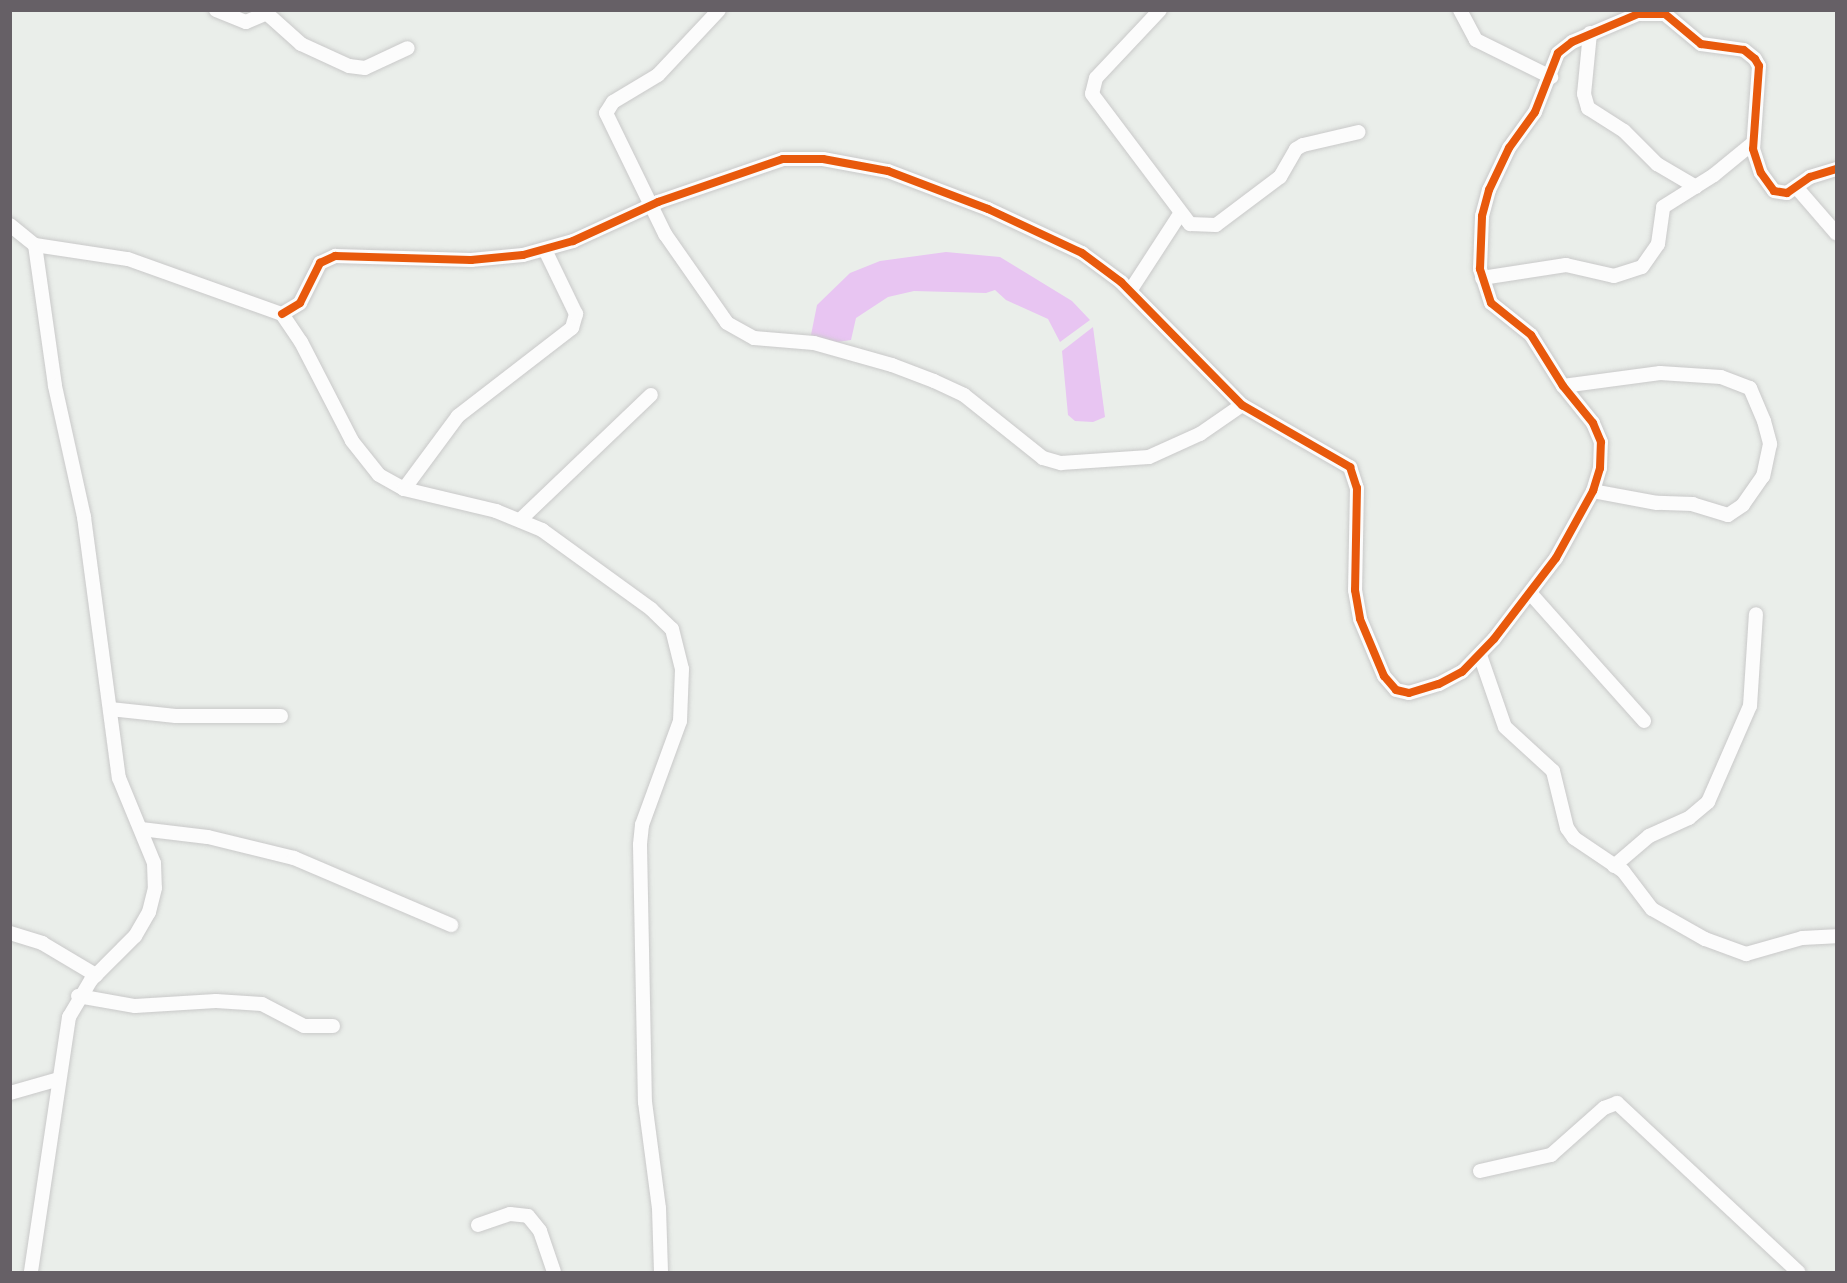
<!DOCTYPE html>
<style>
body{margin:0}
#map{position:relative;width:1847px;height:1283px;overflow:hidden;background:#eaeeea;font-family:Roboto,sans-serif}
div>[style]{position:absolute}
.water>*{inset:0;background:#e8c5f2}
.roads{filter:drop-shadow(0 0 2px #c9c9c9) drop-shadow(0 0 2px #c9c9c9)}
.minor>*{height:14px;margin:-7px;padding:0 7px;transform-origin:7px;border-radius:7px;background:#fcfcfc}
.cycleway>*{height:8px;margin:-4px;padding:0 4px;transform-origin:4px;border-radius:4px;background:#e8590c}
span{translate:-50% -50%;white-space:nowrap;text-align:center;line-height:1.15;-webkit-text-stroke:5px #fff;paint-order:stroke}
.frame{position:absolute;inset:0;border:12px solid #666066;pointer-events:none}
</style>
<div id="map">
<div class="water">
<div style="clip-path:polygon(946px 252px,1000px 257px,1072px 301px,1090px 320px,1060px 342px,1048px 319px,1006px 300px,995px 290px,986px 293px,914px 291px,888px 297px,856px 318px,851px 340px,837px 342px,811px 335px,817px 305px,850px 273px,880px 261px)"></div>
<div style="clip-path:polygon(1093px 327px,1105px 417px,1093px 422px,1075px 421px,1068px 415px,1062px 351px)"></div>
</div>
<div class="roads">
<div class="minor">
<div style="left:216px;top:10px;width:32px;rotate:22deg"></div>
<div style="left:246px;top:22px;width:21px;rotate:-23deg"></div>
<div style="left:263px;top:10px;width:51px;rotate:41.8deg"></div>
<div style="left:301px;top:44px;width:53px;rotate:24.6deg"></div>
<div style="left:349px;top:66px;width:16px;rotate:7deg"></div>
<div style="left:365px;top:68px;width:47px;rotate:-24.9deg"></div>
<div style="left:719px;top:10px;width:89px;rotate:133.2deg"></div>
<div style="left:658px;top:75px;width:52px;rotate:149deg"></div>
<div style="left:613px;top:102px;width:13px;rotate:122deg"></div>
<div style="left:606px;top:113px;width:135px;rotate:64deg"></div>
<div style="left:665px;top:234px;width:108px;rotate:55.1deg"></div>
<div style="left:727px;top:323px;width:31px;rotate:29deg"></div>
<div style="left:754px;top:338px;width:60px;rotate:4.8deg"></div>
<div style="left:814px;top:343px;width:81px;rotate:15.8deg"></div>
<div style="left:892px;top:365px;width:45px;rotate:20.9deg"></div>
<div style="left:934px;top:381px;width:33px;rotate:25deg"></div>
<div style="left:964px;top:395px;width:101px;rotate:38.6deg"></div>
<div style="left:1043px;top:458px;width:19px;rotate:16deg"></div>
<div style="left:1061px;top:463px;width:88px;rotate:-3.9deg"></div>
<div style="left:1149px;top:457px;width:56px;rotate:-24.3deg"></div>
<div style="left:1200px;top:434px;width:51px;rotate:-34.6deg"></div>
<div style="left:1160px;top:10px;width:93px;rotate:133.3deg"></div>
<div style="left:1096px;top:78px;width:16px;rotate:104deg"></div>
<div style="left:1092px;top:94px;width:163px;rotate:53deg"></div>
<div style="left:1190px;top:224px;width:26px;rotate:2deg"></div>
<div style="left:1216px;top:225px;width:80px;rotate:-36.9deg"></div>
<div style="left:1280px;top:177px;width:32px;rotate:-60deg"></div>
<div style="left:1296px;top:149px;width:8px;rotate:-30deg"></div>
<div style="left:1303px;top:145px;width:57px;rotate:-13.1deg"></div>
<div style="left:1460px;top:10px;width:34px;rotate:62deg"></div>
<div style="left:1476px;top:40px;width:84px;rotate:26.3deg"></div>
<div style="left:1590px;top:33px;width:61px;rotate:95.6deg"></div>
<div style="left:1584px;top:94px;width:15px;rotate:74deg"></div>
<div style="left:1588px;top:108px;width:43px;rotate:32.6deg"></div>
<div style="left:1624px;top:131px;width:47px;rotate:45deg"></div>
<div style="left:1657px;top:164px;width:45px;rotate:30.5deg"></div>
<div style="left:1797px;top:188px;width:60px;rotate:49.1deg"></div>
<div style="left:10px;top:225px;width:32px;rotate:39deg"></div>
<div style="left:35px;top:245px;width:142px;rotate:81.9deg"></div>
<div style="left:55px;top:386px;width:134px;rotate:77.5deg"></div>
<div style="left:84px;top:517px;width:263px;rotate:82.4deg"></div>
<div style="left:119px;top:778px;width:92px;rotate:67.6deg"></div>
<div style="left:154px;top:863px;width:25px;rotate:88deg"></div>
<div style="left:155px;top:888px;width:25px;rotate:104deg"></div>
<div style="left:149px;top:912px;width:28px;rotate:120deg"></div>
<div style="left:135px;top:936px;width:62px;rotate:135deg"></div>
<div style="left:91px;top:980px;width:43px;rotate:120.7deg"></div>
<div style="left:69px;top:1017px;width:258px;rotate:98.5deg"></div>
<div style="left:35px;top:245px;width:94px;rotate:8.6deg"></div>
<div style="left:128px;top:259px;width:164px;rotate:19.7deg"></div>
<div style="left:282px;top:314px;width:34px;rotate:56deg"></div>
<div style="left:301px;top:342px;width:111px;rotate:62.7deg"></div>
<div style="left:352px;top:441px;width:43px;rotate:51.5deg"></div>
<div style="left:379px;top:475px;width:29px;rotate:29deg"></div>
<div style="left:404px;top:489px;width:95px;rotate:13.4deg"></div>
<div style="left:496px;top:511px;width:50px;rotate:22.4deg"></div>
<div style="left:542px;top:530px;width:135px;rotate:35.9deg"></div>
<div style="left:651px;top:609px;width:29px;rotate:44deg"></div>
<div style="left:672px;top:629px;width:41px;rotate:76deg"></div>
<div style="left:682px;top:669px;width:52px;rotate:92.2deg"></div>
<div style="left:680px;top:721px;width:111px;rotate:110.1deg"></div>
<div style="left:642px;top:825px;width:20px;rotate:96deg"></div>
<div style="left:640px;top:845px;width:257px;rotate:88.9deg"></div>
<div style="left:645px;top:1102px;width:107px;rotate:82.5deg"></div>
<div style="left:659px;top:1208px;width:64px;rotate:88.2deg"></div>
<div style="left:1482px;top:278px;width:85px;rotate:-8.8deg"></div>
<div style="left:1566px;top:265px;width:49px;rotate:12.9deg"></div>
<div style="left:1614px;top:276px;width:29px;rotate:-18deg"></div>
<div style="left:1642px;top:267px;width:28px;rotate:-55deg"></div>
<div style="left:1658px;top:244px;width:37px;rotate:-82deg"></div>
<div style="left:1663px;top:207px;width:60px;rotate:-32.1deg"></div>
<div style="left:1714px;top:175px;width:50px;rotate:-39.4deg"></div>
<div style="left:1130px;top:291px;width:92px;rotate:-57deg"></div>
<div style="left:282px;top:314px;width:21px;rotate:-31deg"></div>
<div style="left:300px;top:303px;width:45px;rotate:-63.4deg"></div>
<div style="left:320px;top:263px;width:17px;rotate:-25deg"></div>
<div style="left:335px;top:256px;width:136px;rotate:1.7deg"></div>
<div style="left:471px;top:260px;width:52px;rotate:-5.5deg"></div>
<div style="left:523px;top:255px;width:52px;rotate:-15.6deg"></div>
<div style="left:573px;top:241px;width:94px;rotate:-24.6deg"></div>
<div style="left:658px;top:202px;width:132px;rotate:-19deg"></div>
<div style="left:783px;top:159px;width:40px"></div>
<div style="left:823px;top:159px;width:66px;rotate:10.5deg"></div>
<div style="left:888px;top:171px;width:107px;rotate:20.8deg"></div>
<div style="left:988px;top:209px;width:104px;rotate:25.1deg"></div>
<div style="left:1082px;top:253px;width:49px;rotate:36.6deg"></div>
<div style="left:1121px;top:282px;width:173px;rotate:45.5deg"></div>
<div style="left:1242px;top:405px;width:125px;rotate:29.9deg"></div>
<div style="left:1350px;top:467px;width:22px;rotate:72deg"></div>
<div style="left:1357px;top:488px;width:102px;rotate:91.1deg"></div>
<div style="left:1355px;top:590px;width:29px;rotate:80deg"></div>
<div style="left:1360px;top:619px;width:62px;rotate:67.2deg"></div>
<div style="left:1384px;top:676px;width:18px;rotate:49deg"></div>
<div style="left:1396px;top:690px;width:13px;rotate:13deg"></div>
<div style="left:1409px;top:693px;width:31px;rotate:-17deg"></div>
<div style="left:1439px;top:684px;width:26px;rotate:-28deg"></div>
<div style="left:1462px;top:672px;width:46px;rotate:-45.9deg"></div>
<div style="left:1494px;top:639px;width:102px;rotate:-52.6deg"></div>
<div style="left:1556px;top:558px;width:77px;rotate:-61.1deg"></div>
<div style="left:1593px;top:491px;width:24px;rotate:-73deg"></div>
<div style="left:1600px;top:468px;width:26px;rotate:-88deg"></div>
<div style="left:1601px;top:442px;width:21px;rotate:-113deg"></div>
<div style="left:1593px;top:423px;width:48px;rotate:-129deg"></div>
<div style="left:1563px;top:386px;width:60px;rotate:-122.1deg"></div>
<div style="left:1531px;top:335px;width:51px;rotate:-141.3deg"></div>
<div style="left:1491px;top:303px;width:36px;rotate:-108deg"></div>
<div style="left:1480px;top:269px;width:53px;rotate:-87.8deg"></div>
<div style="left:1482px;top:216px;width:27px;rotate:-75deg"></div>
<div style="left:1489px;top:190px;width:47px;rotate:-64.5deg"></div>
<div style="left:1509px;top:148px;width:44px;rotate:-54.2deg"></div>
<div style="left:1535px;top:112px;width:63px;rotate:-68.7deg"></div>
<div style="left:1558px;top:53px;width:18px;rotate:-38deg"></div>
<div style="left:1572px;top:42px;width:72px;rotate:-23deg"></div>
<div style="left:1638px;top:14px;width:27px"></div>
<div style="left:1665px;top:14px;width:47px;rotate:39.8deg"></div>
<div style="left:1701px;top:44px;width:43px;rotate:7.9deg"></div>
<div style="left:1744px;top:50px;width:14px;rotate:39deg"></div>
<div style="left:1755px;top:59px;width:8px;rotate:60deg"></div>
<div style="left:1759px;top:66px;width:83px;rotate:94.1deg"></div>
<div style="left:1753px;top:149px;width:25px;rotate:72deg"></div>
<div style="left:1761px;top:173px;width:22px;rotate:54deg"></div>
<div style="left:1774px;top:191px;width:13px;rotate:9deg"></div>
<div style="left:1787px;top:193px;width:28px;rotate:-35deg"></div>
<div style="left:1810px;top:177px;width:27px;rotate:-17deg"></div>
<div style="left:1563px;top:386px;width:98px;rotate:-7.6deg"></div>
<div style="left:1660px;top:373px;width:61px;rotate:3.8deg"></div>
<div style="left:1721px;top:377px;width:31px;rotate:21deg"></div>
<div style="left:1750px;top:388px;width:36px;rotate:67deg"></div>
<div style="left:1764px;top:421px;width:24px;rotate:75deg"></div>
<div style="left:1770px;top:444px;width:33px;rotate:102deg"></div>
<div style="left:1763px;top:476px;width:35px;rotate:125deg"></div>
<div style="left:1743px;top:505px;width:18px;rotate:146deg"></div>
<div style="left:1728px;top:515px;width:37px;rotate:-163deg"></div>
<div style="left:1693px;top:504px;width:36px;rotate:-178deg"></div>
<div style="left:1657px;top:503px;width:65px;rotate:-169.4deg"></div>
<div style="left:404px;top:489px;width:91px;rotate:-53.5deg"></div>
<div style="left:458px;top:416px;width:144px;rotate:-37.7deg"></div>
<div style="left:572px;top:328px;width:15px;rotate:-74deg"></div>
<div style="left:576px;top:314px;width:71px;rotate:-115.8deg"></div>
<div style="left:520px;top:520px;width:181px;rotate:-43.7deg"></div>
<div style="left:1531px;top:594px;width:170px;rotate:48.3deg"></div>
<div style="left:1480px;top:655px;width:76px;rotate:70.9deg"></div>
<div style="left:1505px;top:727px;width:65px;rotate:42.5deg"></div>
<div style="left:1553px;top:771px;width:59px;rotate:76.2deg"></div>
<div style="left:1567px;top:828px;width:12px;rotate:55deg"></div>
<div style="left:1574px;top:838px;width:59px;rotate:34deg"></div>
<div style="left:1623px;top:871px;width:48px;rotate:52.7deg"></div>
<div style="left:1652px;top:909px;width:61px;rotate:29.5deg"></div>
<div style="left:1705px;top:939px;width:44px;rotate:20.1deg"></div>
<div style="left:1746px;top:954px;width:58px;rotate:-15.9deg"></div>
<div style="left:1802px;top:938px;width:34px;rotate:-3deg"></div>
<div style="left:110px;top:709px;width:66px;rotate:6.1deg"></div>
<div style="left:176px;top:716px;width:105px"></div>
<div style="left:141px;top:829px;width:67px;rotate:6.8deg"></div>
<div style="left:208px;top:837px;width:89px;rotate:13.7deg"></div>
<div style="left:294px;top:858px;width:171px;rotate:23.1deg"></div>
<div style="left:1614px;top:866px;width:46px;rotate:-40.6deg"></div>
<div style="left:1649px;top:836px;width:44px;rotate:-24.2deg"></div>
<div style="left:1689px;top:818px;width:25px;rotate:-40deg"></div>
<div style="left:1708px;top:802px;width:105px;rotate:-66.4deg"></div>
<div style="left:1750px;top:706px;width:92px;rotate:-86.3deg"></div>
<div style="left:10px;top:933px;width:34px;rotate:17deg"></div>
<div style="left:42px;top:943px;width:63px;rotate:30.7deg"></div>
<div style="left:78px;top:996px;width:58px;rotate:10deg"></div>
<div style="left:135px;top:1006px;width:81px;rotate:-3.5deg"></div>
<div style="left:216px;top:1001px;width:46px;rotate:3.7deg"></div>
<div style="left:262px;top:1004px;width:47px;rotate:27.6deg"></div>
<div style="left:304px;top:1026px;width:29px"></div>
<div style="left:10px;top:1093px;width:51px;rotate:-15.9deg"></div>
<div style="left:1480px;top:1171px;width:73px;rotate:-12.7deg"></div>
<div style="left:1551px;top:1155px;width:71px;rotate:-41.6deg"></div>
<div style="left:1604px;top:1108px;width:14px;rotate:-21deg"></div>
<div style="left:1617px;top:1103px;width:248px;rotate:43deg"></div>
<div style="left:478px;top:1225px;width:34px;rotate:-19deg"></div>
<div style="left:510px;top:1214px;width:18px;rotate:6deg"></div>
<div style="left:528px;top:1216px;width:19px;rotate:51deg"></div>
<div style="left:540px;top:1231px;width:43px;rotate:71.1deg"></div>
</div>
</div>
<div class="cycleway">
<div style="left:282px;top:314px;width:21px;rotate:-31deg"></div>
<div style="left:300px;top:303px;width:45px;rotate:-63.4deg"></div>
<div style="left:320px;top:263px;width:17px;rotate:-25deg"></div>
<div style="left:335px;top:256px;width:136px;rotate:1.7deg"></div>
<div style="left:471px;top:260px;width:52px;rotate:-5.5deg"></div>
<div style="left:523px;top:255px;width:52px;rotate:-15.6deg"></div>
<div style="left:573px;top:241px;width:94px;rotate:-24.6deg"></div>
<div style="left:658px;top:202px;width:132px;rotate:-19deg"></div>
<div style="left:783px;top:159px;width:40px"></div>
<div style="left:823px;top:159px;width:66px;rotate:10.5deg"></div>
<div style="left:888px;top:171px;width:107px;rotate:20.8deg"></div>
<div style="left:988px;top:209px;width:104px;rotate:25.1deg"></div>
<div style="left:1082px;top:253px;width:49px;rotate:36.6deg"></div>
<div style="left:1121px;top:282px;width:173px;rotate:45.5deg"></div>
<div style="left:1242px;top:405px;width:125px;rotate:29.9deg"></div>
<div style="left:1350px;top:467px;width:22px;rotate:72deg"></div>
<div style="left:1357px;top:488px;width:102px;rotate:91.1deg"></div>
<div style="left:1355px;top:590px;width:29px;rotate:80deg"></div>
<div style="left:1360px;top:619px;width:62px;rotate:67.2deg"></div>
<div style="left:1384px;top:676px;width:18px;rotate:49deg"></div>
<div style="left:1396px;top:690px;width:13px;rotate:13deg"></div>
<div style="left:1409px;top:693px;width:31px;rotate:-17deg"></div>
<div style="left:1439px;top:684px;width:26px;rotate:-28deg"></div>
<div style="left:1462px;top:672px;width:46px;rotate:-45.9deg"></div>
<div style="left:1494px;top:639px;width:102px;rotate:-52.6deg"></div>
<div style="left:1556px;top:558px;width:77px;rotate:-61.1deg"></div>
<div style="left:1593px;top:491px;width:24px;rotate:-73deg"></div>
<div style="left:1600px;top:468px;width:26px;rotate:-88deg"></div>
<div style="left:1601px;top:442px;width:21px;rotate:-113deg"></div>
<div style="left:1593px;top:423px;width:48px;rotate:-129deg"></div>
<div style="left:1563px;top:386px;width:60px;rotate:-122.1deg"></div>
<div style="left:1531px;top:335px;width:51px;rotate:-141.3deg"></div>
<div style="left:1491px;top:303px;width:36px;rotate:-108deg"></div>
<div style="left:1480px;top:269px;width:53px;rotate:-87.8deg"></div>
<div style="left:1482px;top:216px;width:27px;rotate:-75deg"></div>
<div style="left:1489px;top:190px;width:47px;rotate:-64.5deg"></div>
<div style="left:1509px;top:148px;width:44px;rotate:-54.2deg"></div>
<div style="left:1535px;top:112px;width:63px;rotate:-68.7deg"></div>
<div style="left:1558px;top:53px;width:18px;rotate:-38deg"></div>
<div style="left:1572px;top:42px;width:72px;rotate:-23deg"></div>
<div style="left:1638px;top:14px;width:27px"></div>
<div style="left:1665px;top:14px;width:47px;rotate:39.8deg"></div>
<div style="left:1701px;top:44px;width:43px;rotate:7.9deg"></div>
<div style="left:1744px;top:50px;width:14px;rotate:39deg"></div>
<div style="left:1755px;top:59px;width:8px;rotate:60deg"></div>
<div style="left:1759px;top:66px;width:83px;rotate:94.1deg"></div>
<div style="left:1753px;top:149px;width:25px;rotate:72deg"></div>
<div style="left:1761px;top:173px;width:22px;rotate:54deg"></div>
<div style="left:1774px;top:191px;width:13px;rotate:9deg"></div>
<div style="left:1787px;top:193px;width:28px;rotate:-35deg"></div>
<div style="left:1810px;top:177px;width:27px;rotate:-17deg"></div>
</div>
<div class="frame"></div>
</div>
